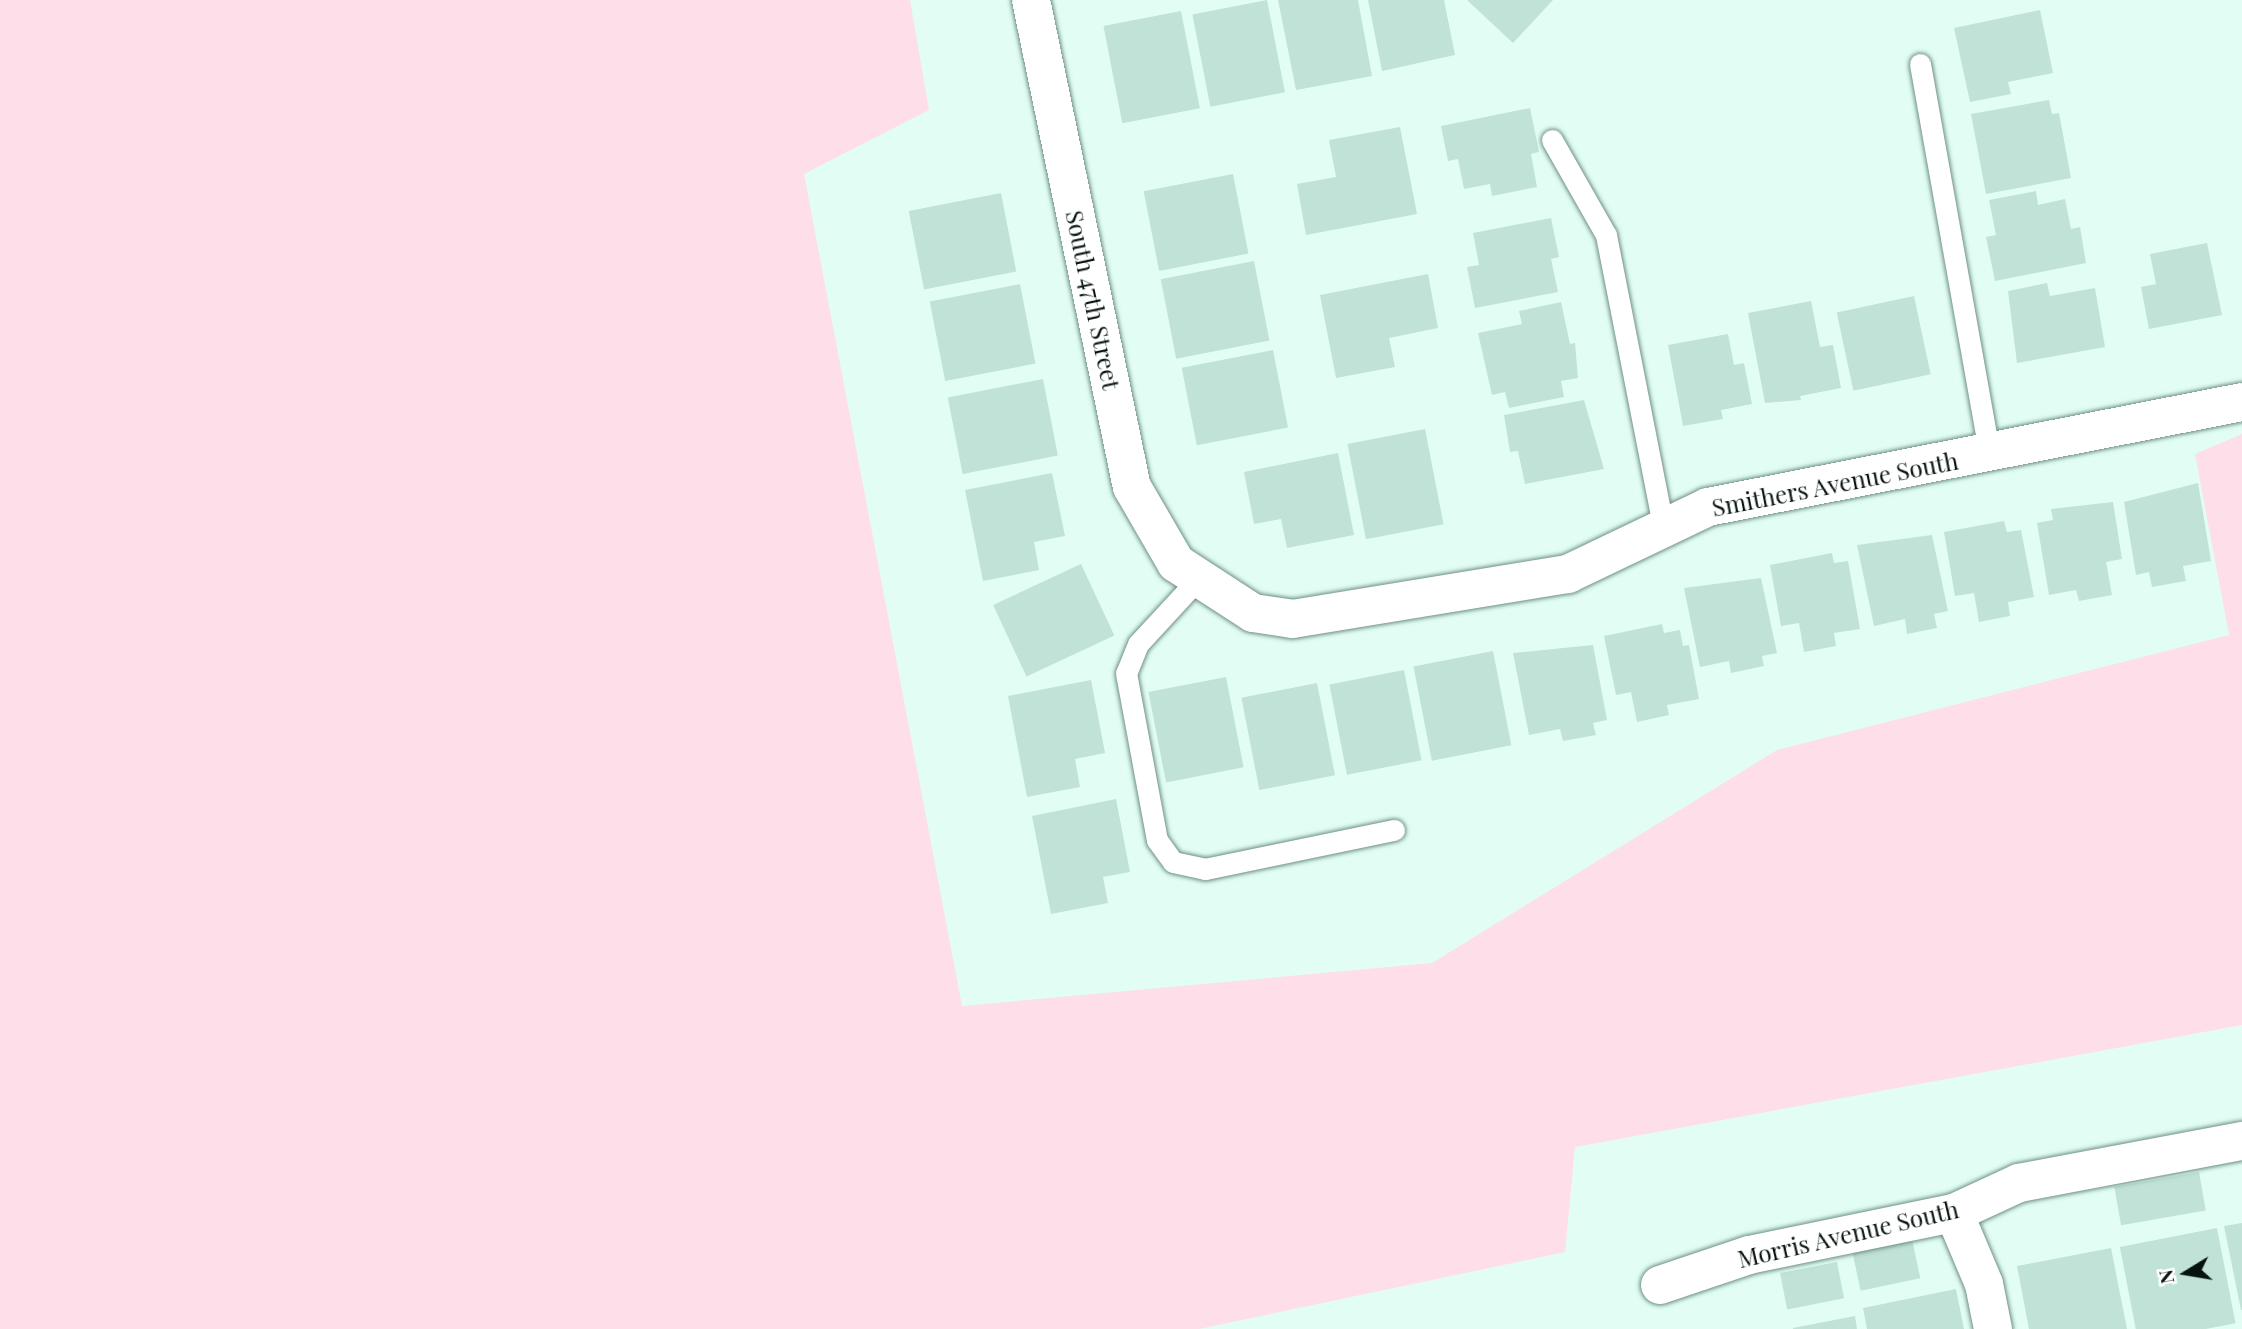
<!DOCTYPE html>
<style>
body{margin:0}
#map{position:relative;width:2242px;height:1329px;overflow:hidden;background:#e2fef4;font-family:"Playfair Display",serif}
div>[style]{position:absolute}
.green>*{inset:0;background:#fedee9}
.building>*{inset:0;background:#c0e2d7;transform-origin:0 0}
.roads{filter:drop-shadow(0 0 2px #6f8f85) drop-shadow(0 0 2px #6f8f85)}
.lane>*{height:21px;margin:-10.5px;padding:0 10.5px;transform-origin:10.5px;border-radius:10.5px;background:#fff}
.street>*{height:38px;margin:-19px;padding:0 19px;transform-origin:19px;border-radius:19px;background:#fff}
span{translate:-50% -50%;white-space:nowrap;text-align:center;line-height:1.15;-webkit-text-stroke:5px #fff;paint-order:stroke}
.street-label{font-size:24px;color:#06130f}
.north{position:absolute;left:2151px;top:1238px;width:70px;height:70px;-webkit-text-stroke:5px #fff;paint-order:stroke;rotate:259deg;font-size:19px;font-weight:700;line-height:28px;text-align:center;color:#06130f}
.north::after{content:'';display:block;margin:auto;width:24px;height:32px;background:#06130f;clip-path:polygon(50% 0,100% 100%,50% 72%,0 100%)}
</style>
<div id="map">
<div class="green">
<div style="clip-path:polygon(0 0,910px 0,929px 110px,804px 174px,962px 1006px,1432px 963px,1777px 750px,2229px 635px,2195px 454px,2242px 434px,2242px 1025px,1575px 1147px,1565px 1252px,1199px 1329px,0 1329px)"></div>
</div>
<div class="building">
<div style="left:1267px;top:0;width:94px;height:76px;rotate:79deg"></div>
<div style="clip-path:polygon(1278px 0,1358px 0,1372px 76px,1296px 90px)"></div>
<div style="clip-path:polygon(1368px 0,1444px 0,1455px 55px,1382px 71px)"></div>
<div style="clip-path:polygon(1467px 0,1553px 0,1513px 43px)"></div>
<div style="clip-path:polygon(2040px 10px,2053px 73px,2008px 82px,2011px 94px,1970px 102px,1954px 28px)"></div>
<div style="left:1181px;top:11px;width:99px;height:79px;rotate:79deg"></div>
<div style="clip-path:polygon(2049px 100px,2052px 114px,2059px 113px,2071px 178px,1986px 194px,1971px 114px)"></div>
<div style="clip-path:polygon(1530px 108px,1539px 152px,1531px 154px,1537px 187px,1492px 196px,1490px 184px,1464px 189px,1458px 159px,1448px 161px,1441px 126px)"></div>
<div style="clip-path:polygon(1400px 127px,1417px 214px,1306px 235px,1297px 184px,1336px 177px,1329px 140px)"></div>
<div style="left:1233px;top:174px;width:81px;height:91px;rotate:79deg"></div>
<div style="clip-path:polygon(2036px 191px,2038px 205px,2065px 199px,2071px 229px,2080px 227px,2086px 263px,1995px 281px,1986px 237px,1996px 235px,1989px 200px)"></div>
<div style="left:1001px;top:193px;width:80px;height:94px;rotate:79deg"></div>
<div style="clip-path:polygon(1551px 218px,1559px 257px,1551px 259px,1558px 292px,1475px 308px,1467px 267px,1479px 265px,1473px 233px)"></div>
<div style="clip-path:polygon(2207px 243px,2222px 315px,2149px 329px,2141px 287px,2156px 284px,2150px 254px)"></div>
<div style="left:1254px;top:261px;width:81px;height:95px;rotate:79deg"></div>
<div style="clip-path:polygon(1428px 274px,1438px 328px,1389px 338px,1395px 367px,1336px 378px,1320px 295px)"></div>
<div style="clip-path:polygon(2047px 283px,2050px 296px,2095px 288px,2105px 347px,2017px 363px,2008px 291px)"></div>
<div style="left:1020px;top:284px;width:81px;height:92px;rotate:79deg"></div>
<div style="left:1914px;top:296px;width:80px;height:79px;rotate:78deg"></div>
<div style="clip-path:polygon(1811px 301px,1820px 347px,1833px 345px,1841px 388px,1800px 396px,1801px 400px,1765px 403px,1748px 313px)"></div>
<div style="clip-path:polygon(1561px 302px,1570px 344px,1575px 343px,1578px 378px,1561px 381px,1564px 397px,1509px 408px,1505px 392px,1492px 395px,1478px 333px,1522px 324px,1519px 311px)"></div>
<div style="clip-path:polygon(1728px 334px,1734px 365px,1744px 363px,1752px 404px,1721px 410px,1723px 419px,1683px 426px,1668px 345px)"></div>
<div style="left:1273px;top:350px;width:79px;height:93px;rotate:79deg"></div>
<div style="left:1043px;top:379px;width:78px;height:97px;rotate:79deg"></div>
<div style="clip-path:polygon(1584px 400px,1604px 469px,1525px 484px,1518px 451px,1510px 452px,1504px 415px)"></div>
<div style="left:1425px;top:429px;width:97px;height:79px;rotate:79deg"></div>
<div style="clip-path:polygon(1338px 453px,1354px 535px,1287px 548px,1281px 519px,1254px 524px,1244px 472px)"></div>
<div style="clip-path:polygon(1052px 473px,1065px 536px,1034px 542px,1039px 570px,983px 581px,965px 490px)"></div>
<div style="clip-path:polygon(2198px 483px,2211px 561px,2183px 566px,2186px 581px,2152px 587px,2149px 572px,2136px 575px,2124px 502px)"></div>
<div style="clip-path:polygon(2113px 502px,2122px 559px,2106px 562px,2112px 595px,2079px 601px,2076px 590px,2049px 595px,2037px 523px,2053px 520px,2051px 509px)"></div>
<div style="clip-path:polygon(2004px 521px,2007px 532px,2021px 530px,2034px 597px,2008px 602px,2010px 616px,1979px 622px,1974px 593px,1955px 596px,1944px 532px)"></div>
<div style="clip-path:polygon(1932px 535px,1948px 611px,1934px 614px,1937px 628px,1907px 634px,1905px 619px,1874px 626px,1857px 545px)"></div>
<div style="clip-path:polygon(1832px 553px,1834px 563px,1848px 561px,1860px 629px,1834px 633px,1836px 646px,1804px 652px,1799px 623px,1781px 626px,1770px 565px)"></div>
<div style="left:1081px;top:564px;width:79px;height:97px;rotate:65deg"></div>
<div style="clip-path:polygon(1761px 578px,1777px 653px,1762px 656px,1764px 666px,1731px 673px,1729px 661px,1700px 667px,1684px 588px)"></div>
<div style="clip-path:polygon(1662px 624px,1664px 633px,1680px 630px,1683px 646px,1689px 645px,1699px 699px,1667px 705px,1669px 715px,1637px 722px,1631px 692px,1616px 695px,1604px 636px)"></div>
<div style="clip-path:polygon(1593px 645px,1607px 720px,1593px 723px,1596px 735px,1563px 741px,1560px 729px,1529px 735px,1513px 653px)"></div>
<div style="left:1493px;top:651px;width:96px;height:81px;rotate:79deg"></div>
<div style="left:1404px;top:670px;width:92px;height:76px;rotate:79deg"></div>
<div style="left:1226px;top:677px;width:92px;height:79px;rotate:79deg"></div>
<div style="clip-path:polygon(1091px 680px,1105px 753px,1075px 759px,1080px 787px,1027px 797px,1008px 696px)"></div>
<div style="left:1317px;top:683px;width:94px;height:77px;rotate:79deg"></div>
<div style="clip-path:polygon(1116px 799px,1130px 872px,1103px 877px,1108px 903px,1051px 914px,1032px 816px)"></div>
<div style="left:2199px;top:1172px;width:39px;height:86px;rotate:80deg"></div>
<div style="clip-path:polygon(2242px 1223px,2242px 1310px,2241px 1310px,2224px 1226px)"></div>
<div style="left:2217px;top:1228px;width:97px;height:99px;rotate:79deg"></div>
<div style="left:1912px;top:1239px;width:40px;height:61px;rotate:78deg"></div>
<div style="clip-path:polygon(2111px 1248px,2127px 1329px,2029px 1329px,2017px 1266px)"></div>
<div style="left:1837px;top:1262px;width:37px;height:58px;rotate:79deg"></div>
<div style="clip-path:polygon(1956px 1289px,1964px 1329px,1867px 1329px,1863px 1308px)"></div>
<div style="clip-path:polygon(1855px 1316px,1857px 1329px,1793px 1329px,1793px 1328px)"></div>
</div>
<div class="roads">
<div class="lane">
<div style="left:1920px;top:64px;width:395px;rotate:79.9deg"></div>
<div style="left:1552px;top:140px;width:109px;rotate:60.4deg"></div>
<div style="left:1606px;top:235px;width:297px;rotate:78.9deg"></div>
<div style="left:1198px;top:579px;width:88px;rotate:132.7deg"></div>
<div style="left:1138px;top:644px;width:31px;rotate:112deg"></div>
<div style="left:1126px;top:673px;width:170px;rotate:79.5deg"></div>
<div style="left:1157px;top:840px;width:27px;rotate:54deg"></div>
<div style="left:1173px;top:862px;width:33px;rotate:12deg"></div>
<div style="left:1205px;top:869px;width:193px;rotate:-11.7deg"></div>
</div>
<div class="street">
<div style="left:1031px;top:0;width:497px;rotate:78.3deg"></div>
<div style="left:1132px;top:487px;width:88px;rotate:59.9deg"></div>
<div style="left:1176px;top:563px;width:92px;rotate:33deg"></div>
<div style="left:1253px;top:613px;width:40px;rotate:8.5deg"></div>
<div style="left:1293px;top:619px;width:279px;rotate:-9.3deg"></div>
<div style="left:1568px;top:574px;width:155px;rotate:-25.6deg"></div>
<div style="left:1708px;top:507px;width:544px;rotate:-11.12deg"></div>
<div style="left:1954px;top:1213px;width:77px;rotate:67.1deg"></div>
<div style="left:1984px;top:1284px;width:46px;rotate:78.7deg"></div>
<div style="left:1660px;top:1285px;width:94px;rotate:-18.6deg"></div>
<div style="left:1749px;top:1255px;width:209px;rotate:-11.6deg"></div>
<div style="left:1954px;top:1213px;width:72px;rotate:-24.8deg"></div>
<div style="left:2019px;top:1183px;width:227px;rotate:-10.7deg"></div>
</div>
</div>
<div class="street-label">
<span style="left:1093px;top:300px;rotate:78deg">South 47th Street</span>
<span style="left:1835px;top:484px;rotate:-11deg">Smithers Avenue South</span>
<span style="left:1848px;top:1234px;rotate:-13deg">Morris Avenue South</span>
</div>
<div class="north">N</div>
</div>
